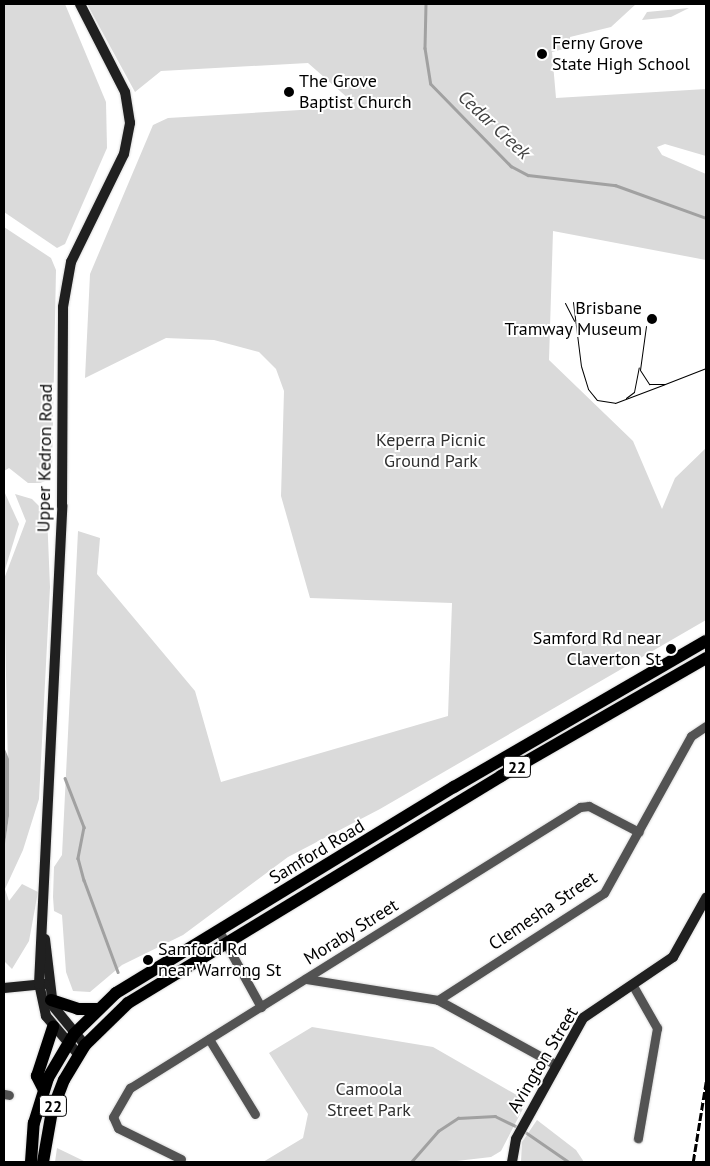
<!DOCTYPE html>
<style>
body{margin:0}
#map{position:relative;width:710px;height:1166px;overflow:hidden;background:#fff;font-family:"PT Sans",sans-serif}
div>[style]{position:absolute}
.green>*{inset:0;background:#dadada}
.water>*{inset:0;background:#a1a1a1}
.stream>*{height:2.5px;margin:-1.25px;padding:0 1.25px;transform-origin:1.25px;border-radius:1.25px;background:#a1a1a1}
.roads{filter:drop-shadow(0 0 1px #dbdbdb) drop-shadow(0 0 1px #dbdbdb)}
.street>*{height:9px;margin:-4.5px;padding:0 4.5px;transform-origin:4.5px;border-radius:4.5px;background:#535353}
.secondary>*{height:10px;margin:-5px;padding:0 5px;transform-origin:5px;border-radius:5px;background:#202020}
.primary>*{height:12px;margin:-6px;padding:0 6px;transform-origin:6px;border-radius:6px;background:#000}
.tram>*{height:1px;margin:-0.5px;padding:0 0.5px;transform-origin:0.5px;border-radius:0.5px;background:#000}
.rail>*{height:2.5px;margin-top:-1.25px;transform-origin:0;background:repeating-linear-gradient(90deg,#000 0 8px,transparent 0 10.5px)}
.dots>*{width:14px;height:14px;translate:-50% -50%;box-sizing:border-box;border:2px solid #fff;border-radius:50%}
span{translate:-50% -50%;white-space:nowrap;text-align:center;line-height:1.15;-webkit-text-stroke:4px #fff;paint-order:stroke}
.shield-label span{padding:1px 4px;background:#fff;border:1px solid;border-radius:4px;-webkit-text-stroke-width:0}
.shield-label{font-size:16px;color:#000;font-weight:700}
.poi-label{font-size:18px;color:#000}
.left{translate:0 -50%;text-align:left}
.right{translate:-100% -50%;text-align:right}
.park-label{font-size:18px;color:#313131}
.street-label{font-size:18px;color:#000}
.water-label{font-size:19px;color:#424242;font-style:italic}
.frame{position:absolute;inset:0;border:5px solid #000;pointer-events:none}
</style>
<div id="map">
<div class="green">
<div style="clip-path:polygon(4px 4px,65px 4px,106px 102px,107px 148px,65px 244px,57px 248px,4px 212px)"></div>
<div style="clip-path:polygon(87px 4px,636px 4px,611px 27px,570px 37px,571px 47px,552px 52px,556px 98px,706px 89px,706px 156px,665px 144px,657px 147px,662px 155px,706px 174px,706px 260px,553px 231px,549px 360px,633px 441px,662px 509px,675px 478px,706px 448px,706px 620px,380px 809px,288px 857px,183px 935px,122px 965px,90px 992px,73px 991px,66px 972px,62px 915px,54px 911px,53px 897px,54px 867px,62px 855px,78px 531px,100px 538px,97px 574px,195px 691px,221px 782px,448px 716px,452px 603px,310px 598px,281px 496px,284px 391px,276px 369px,259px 352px,214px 340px,166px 338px,85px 378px,90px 274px,153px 125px,168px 118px,350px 107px,349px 99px,308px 63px,161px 71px,135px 92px)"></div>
<div style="clip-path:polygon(689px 8px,671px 17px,642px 20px,647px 12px)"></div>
<div style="clip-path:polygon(4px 227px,51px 258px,56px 270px,52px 470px,48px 480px,40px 483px,28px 483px,9px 468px,4px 471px)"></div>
<div style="clip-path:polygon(4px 491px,19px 524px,4px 573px)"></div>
<div style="clip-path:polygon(15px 494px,32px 499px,47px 514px,50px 587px,39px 799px,23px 850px,5px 889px,9px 901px,22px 884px,38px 892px,29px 941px,12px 969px,4px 961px,4px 851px,9px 816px,4px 579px,26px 521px)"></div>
<div style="clip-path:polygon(312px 1027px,433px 1047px,527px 1101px,501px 1151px,491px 1157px,448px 1162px,263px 1162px,303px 1138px,308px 1114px,269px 1053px)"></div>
<div style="clip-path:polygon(537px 1120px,576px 1150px,584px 1162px,521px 1162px,522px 1142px)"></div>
<div style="clip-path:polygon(57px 1148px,86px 1162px,55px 1162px)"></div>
</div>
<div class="water">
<div style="clip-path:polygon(4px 747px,9px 759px,9px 816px,4px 851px)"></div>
</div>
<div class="stream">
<div style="left:426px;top:4px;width:44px;rotate:91.3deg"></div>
<div style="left:425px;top:48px;width:36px;rotate:81deg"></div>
<div style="left:431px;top:84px;width:115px;rotate:45.7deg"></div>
<div style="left:511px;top:166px;width:19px;rotate:28deg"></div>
<div style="left:528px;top:175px;width:88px;rotate:6.6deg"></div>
<div style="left:615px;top:185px;width:97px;rotate:19.9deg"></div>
<div style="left:65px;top:778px;width:53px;rotate:68.8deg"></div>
<div style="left:84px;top:827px;width:32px;rotate:101deg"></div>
<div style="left:78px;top:858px;width:23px;rotate:75deg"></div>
<div style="left:84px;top:880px;width:98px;rotate:69.7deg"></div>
<div style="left:524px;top:1131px;width:55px;rotate:34.6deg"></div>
<div style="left:411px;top:1162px;width:41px;rotate:-48.9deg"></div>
<div style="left:438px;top:1131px;width:24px;rotate:-33deg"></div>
<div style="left:458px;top:1118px;width:37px;rotate:-3deg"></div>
<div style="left:495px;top:1116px;width:28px;rotate:26deg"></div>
</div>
<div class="roads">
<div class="street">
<div style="left:219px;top:931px;width:87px;rotate:61.1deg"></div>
<div style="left:306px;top:979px;width:134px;rotate:9deg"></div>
<div style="left:438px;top:1000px;width:135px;rotate:28.8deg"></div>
<div style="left:632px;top:984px;width:51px;rotate:60.4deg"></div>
<div style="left:657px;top:1028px;width:112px;rotate:99.8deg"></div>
<div style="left:438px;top:1000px;width:197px;rotate:-32.8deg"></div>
<div style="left:604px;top:893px;width:179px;rotate:-61deg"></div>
<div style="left:691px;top:736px;width:18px;rotate:-34deg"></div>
<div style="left:209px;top:1039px;width:88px;rotate:58.5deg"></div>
<div style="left:4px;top:1094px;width:5px;rotate:11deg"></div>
<div style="left:181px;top:1159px;width:70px;rotate:-153.8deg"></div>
<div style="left:118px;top:1128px;width:12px;rotate:-114deg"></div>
<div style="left:113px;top:1117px;width:34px;rotate:-60deg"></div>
<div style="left:130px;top:1088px;width:531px;rotate:-31.98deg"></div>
<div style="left:580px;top:807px;width:9px;rotate:-6deg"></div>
<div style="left:589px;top:806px;width:56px;rotate:27.5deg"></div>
</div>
<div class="secondary">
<div style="left:45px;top:939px;width:67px;rotate:83.2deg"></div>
<div style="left:53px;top:1006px;width:50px;rotate:50.6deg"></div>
<div style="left:4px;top:988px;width:41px;rotate:-5.6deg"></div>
<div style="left:78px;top:1054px;width:50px;rotate:-130.1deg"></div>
<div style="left:46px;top:1016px;width:33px;rotate:-102deg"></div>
<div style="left:39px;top:984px;width:479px;rotate:-87.2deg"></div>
<div style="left:62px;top:506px;width:199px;rotate:-89.7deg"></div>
<div style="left:63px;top:307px;width:46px;rotate:-79.9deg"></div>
<div style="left:71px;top:262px;width:120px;rotate:-63.9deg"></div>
<div style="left:124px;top:154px;width:32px;rotate:-79deg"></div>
<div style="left:130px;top:123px;width:31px;rotate:-99deg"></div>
<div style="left:125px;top:92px;width:99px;rotate:-117.1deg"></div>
<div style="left:512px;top:1162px;width:23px;rotate:-80deg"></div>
<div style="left:516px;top:1139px;width:138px;rotate:-61deg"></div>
<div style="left:583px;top:1018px;width:109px;rotate:-34.1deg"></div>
<div style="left:673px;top:957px;width:68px;rotate:-60.8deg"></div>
</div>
<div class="primary">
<div style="left:51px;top:1000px;width:28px;rotate:18deg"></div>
<div style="left:78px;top:1009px;width:19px"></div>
<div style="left:44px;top:1090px;width:16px;rotate:-117deg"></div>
<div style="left:37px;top:1076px;width:52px;rotate:-71.9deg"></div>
<div style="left:31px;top:1162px;width:39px;rotate:-86deg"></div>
<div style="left:34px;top:1123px;width:47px;rotate:-72.7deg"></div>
<div style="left:48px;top:1078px;width:51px;rotate:-59.4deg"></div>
<div style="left:74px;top:1034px;width:59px;rotate:-44.3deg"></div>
<div style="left:116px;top:993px;width:396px;rotate:-31.4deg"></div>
<div style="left:454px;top:787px;width:291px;rotate:-30.1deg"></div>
<div style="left:43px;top:1162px;width:52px;rotate:-80deg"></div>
<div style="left:52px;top:1111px;width:33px;rotate:-69deg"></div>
<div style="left:64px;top:1080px;width:41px;rotate:-59deg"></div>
<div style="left:85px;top:1045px;width:60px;rotate:-44.3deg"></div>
<div style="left:128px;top:1003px;width:437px;rotate:-31.3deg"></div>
<div style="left:501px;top:776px;width:237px;rotate:-29.9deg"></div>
</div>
</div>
<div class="tram">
<div style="left:573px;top:302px;width:64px;rotate:82.9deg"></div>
<div style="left:581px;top:366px;width:24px;rotate:73deg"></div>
<div style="left:588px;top:389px;width:14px;rotate:51deg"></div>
<div style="left:597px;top:400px;width:18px;rotate:9deg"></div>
<div style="left:615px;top:403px;width:53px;rotate:-20.8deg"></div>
<div style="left:565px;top:303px;width:20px;rotate:63deg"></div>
<div style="left:646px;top:326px;width:44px;rotate:97.8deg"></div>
<div style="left:640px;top:370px;width:17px;rotate:57deg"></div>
<div style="left:649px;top:384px;width:16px"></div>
<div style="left:665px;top:384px;width:44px;rotate:-21.3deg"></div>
<div style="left:626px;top:398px;width:10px;rotate:-37deg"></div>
<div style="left:634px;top:392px;width:25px;rotate:-79deg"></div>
</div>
<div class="rail">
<div style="left:693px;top:1162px;width:81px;rotate:-80.8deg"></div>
</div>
<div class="dots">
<div style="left:542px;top:54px;background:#000"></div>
<div style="left:289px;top:92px;background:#000"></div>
<div style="left:652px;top:319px;background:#000"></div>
<div style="left:671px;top:649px;background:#000"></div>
<div style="left:148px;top:960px;background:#000"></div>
</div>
<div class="shield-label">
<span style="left:517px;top:767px">22</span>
<span style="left:53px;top:1106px">22</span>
</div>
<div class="poi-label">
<span class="left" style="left:552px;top:54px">Ferny Grove<br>State High School</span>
<span class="left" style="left:299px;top:92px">The Grove<br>Baptist Church</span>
<span class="right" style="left:642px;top:319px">Brisbane<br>Tramway Museum</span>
<span class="right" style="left:661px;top:649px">Samford Rd near<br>Claverton St</span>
<span class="left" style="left:158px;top:960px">Samford Rd<br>near Warrong St</span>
</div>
<div class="park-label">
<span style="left:431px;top:451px">Keperra Picnic<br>Ground Park</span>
<span style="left:369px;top:1100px">Camoola<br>Street Park</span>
</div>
<div class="street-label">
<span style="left:45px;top:458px;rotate:-89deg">Upper Kedron Road</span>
<span style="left:317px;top:852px;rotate:-31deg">Samford Road</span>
<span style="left:543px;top:911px;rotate:-34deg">Clemesha Street</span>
<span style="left:351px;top:932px;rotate:-32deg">Moraby Street</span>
<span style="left:543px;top:1060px;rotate:-59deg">Avington Street</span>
</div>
<div class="water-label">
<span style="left:494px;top:125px;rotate:43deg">Cedar Creek</span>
</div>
<div class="frame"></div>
</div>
